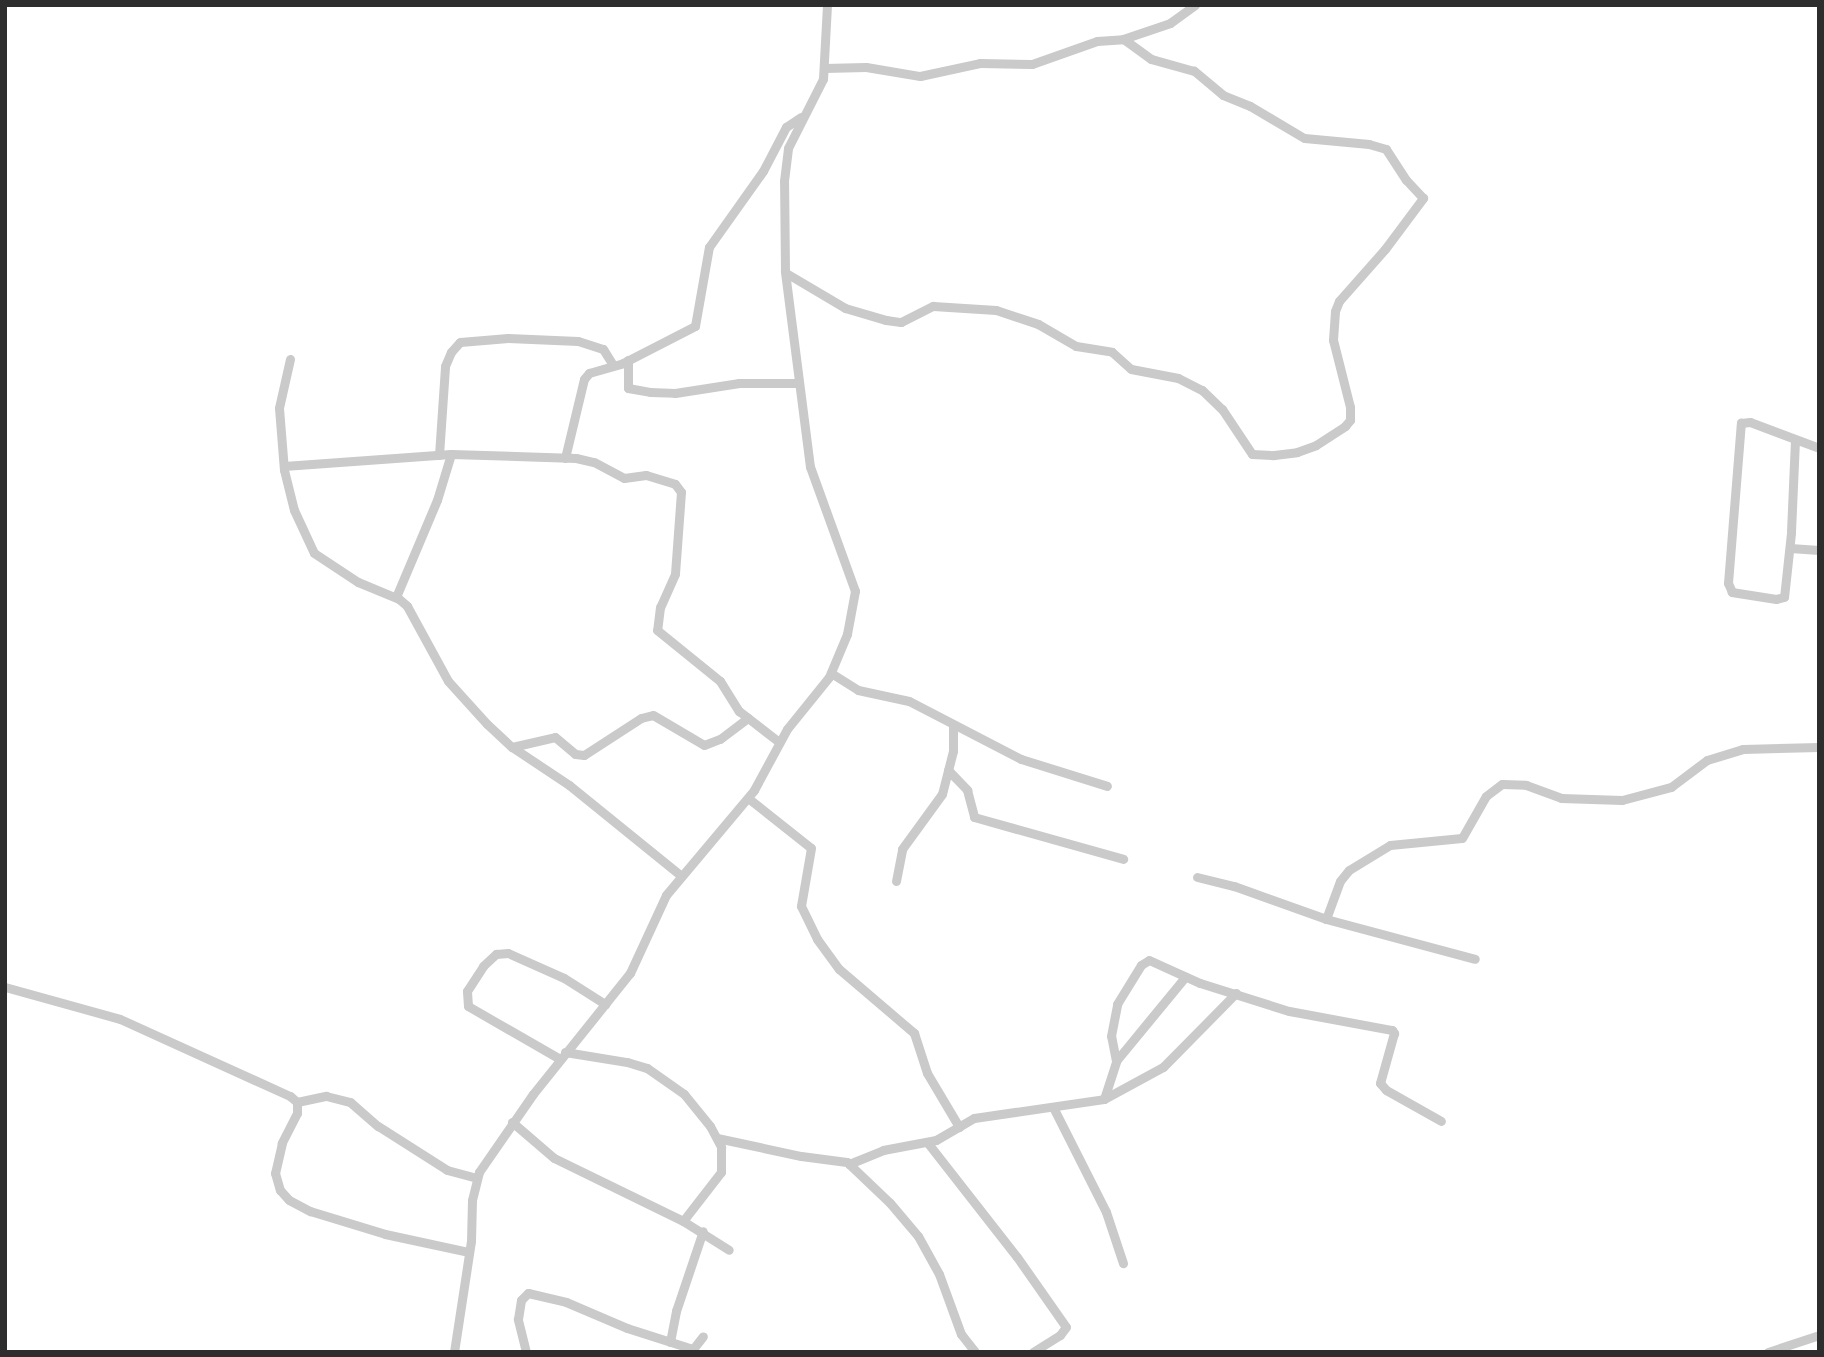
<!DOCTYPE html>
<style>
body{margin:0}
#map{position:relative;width:1824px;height:1357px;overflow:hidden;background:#fff;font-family:"DM Sans",sans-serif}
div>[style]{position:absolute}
.minor>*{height:9px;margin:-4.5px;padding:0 4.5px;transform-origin:4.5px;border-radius:4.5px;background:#cacaca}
span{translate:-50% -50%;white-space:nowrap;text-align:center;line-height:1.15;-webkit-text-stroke:7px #fff;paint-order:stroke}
.frame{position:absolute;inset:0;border:7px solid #2d2d2d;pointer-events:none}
</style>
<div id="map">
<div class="minor">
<div style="left:824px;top:68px;width:42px;rotate:-1.4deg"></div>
<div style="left:866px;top:67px;width:55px;rotate:9.5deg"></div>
<div style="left:920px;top:76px;width:61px;rotate:-12.2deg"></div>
<div style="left:980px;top:63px;width:52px;rotate:1.1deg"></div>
<div style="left:1032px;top:64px;width:69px;rotate:-19.5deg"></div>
<div style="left:1097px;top:41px;width:26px;rotate:-4deg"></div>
<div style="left:1123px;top:39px;width:50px;rotate:-18.8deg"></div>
<div style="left:1170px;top:23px;width:31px;rotate:-36deg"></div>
<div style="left:786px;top:273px;width:69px;rotate:30.7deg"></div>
<div style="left:845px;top:308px;width:43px;rotate:16.3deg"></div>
<div style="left:886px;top:320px;width:15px;rotate:8deg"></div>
<div style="left:901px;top:322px;width:36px;rotate:-27deg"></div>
<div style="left:933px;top:306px;width:63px;rotate:3.6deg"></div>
<div style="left:996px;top:310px;width:44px;rotate:18.4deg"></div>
<div style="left:1038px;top:324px;width:44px;rotate:30.1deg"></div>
<div style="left:1076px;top:346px;width:36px;rotate:9deg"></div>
<div style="left:1112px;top:352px;width:25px;rotate:42deg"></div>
<div style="left:1131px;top:369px;width:48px;rotate:10.8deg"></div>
<div style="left:1178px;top:378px;width:27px;rotate:27deg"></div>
<div style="left:1202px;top:390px;width:28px;rotate:44deg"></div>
<div style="left:1222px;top:409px;width:54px;rotate:56.3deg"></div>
<div style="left:1252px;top:454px;width:22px;rotate:3deg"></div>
<div style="left:1274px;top:455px;width:23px;rotate:-7deg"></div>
<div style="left:1297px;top:452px;width:20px;rotate:-20deg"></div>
<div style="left:1316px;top:445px;width:35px;rotate:-33deg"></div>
<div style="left:1345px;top:426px;width:8px;rotate:-50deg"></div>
<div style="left:1350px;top:420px;width:13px;rotate:-90deg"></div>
<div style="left:1350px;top:407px;width:69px;rotate:-104.2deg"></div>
<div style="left:1333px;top:340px;width:29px;rotate:-86deg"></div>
<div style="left:1335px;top:311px;width:11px;rotate:-68deg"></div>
<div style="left:1339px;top:301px;width:69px;rotate:-48.5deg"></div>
<div style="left:1385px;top:249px;width:64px;rotate:-53.3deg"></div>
<div style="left:1423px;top:198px;width:25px;rotate:-133deg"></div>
<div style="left:1406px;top:180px;width:37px;rotate:-123deg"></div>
<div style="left:1386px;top:149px;width:18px;rotate:-164deg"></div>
<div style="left:1369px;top:144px;width:65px;rotate:-174.7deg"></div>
<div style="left:1304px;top:138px;width:63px;rotate:-149.3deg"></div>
<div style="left:1250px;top:106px;width:29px;rotate:-158deg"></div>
<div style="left:1223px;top:95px;width:38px;rotate:-140deg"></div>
<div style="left:1194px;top:71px;width:45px;rotate:-164.4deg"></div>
<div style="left:1151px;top:59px;width:34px;rotate:-144deg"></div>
<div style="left:290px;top:359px;width:50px;rotate:102.7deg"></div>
<div style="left:279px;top:408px;width:62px;rotate:85.4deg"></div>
<div style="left:284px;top:470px;width:41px;rotate:76deg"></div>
<div style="left:294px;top:510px;width:47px;rotate:65.1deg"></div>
<div style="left:314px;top:553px;width:53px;rotate:33.4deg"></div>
<div style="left:358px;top:582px;width:44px;rotate:22.5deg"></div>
<div style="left:399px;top:599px;width:11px;rotate:41deg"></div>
<div style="left:407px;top:606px;width:85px;rotate:61.3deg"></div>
<div style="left:448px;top:681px;width:58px;rotate:47.8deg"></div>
<div style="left:487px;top:724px;width:34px;rotate:43deg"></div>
<div style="left:512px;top:747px;width:69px;rotate:33.7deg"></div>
<div style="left:569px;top:785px;width:143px;rotate:39deg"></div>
<div style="left:628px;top:360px;width:28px;rotate:90deg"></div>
<div style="left:628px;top:388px;width:22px;rotate:10deg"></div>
<div style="left:650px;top:392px;width:25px;rotate:2deg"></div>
<div style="left:675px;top:393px;width:65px;rotate:-8.9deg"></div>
<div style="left:739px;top:383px;width:60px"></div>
<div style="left:1795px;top:440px;width:93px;rotate:92.5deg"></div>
<div style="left:1791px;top:533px;width:64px;rotate:96.2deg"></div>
<div style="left:1784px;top:597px;width:8px;rotate:166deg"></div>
<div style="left:1776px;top:599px;width:45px;rotate:-171deg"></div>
<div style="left:1732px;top:592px;width:10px;rotate:-114deg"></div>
<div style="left:1728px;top:583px;width:161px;rotate:-85.4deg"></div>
<div style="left:1741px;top:423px;width:9px;rotate:-6deg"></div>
<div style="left:1750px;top:422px;width:74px;rotate:20.6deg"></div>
<div style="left:439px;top:455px;width:89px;rotate:-86.1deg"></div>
<div style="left:445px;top:366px;width:15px;rotate:-67deg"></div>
<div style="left:451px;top:352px;width:13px;rotate:-48deg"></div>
<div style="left:460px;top:342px;width:48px;rotate:-4.8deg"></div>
<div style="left:508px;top:338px;width:70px;rotate:2.5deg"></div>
<div style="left:578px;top:341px;width:26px;rotate:18deg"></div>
<div style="left:603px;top:349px;width:19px;rotate:58deg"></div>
<div style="left:565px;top:458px;width:81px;rotate:-76.5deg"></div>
<div style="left:584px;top:379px;width:8px;rotate:-50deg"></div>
<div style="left:589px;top:373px;width:35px;rotate:-16deg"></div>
<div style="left:623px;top:363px;width:81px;rotate:-27.2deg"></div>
<div style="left:695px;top:326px;width:80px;rotate:-80deg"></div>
<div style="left:709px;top:247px;width:93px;rotate:-54.6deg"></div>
<div style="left:763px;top:171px;width:50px;rotate:-62.4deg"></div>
<div style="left:786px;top:127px;width:18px;rotate:-34deg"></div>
<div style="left:284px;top:466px;width:167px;rotate:-4.1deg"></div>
<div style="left:451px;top:454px;width:125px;rotate:1.8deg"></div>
<div style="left:576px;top:458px;width:18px;rotate:13deg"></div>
<div style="left:594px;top:462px;width:34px;rotate:28deg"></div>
<div style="left:624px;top:478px;width:22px;rotate:-8deg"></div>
<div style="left:646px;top:475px;width:30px;rotate:17deg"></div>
<div style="left:675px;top:484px;width:10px;rotate:53deg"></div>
<div style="left:681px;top:492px;width:82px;rotate:94.2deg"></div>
<div style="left:675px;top:574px;width:36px;rotate:114deg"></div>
<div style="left:660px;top:607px;width:23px;rotate:97deg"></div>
<div style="left:657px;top:630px;width:81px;rotate:39deg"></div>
<div style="left:720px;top:681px;width:36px;rotate:58deg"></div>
<div style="left:739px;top:711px;width:51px;rotate:37.8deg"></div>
<div style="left:1790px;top:548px;width:29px;rotate:4deg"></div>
<div style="left:396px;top:597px;width:105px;rotate:-67.1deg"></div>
<div style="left:437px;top:500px;width:48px;rotate:-73.1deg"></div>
<div style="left:831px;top:673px;width:32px;rotate:32deg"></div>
<div style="left:858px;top:690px;width:52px;rotate:12.2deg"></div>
<div style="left:909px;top:701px;width:126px;rotate:27.4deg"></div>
<div style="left:1021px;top:759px;width:90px;rotate:17.4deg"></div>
<div style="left:512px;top:747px;width:44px;rotate:-13.1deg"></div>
<div style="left:555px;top:737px;width:26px;rotate:40deg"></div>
<div style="left:575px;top:754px;width:9px;rotate:6deg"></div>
<div style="left:584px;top:755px;width:68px;rotate:-33deg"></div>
<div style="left:641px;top:718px;width:12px;rotate:-14deg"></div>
<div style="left:653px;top:715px;width:59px;rotate:30.5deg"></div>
<div style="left:704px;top:745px;width:17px;rotate:-21deg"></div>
<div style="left:720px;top:739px;width:35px;rotate:-37deg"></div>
<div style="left:948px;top:770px;width:28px;rotate:46deg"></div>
<div style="left:967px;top:790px;width:28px;rotate:75deg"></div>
<div style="left:974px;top:817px;width:155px;rotate:15.7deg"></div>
<div style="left:748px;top:798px;width:80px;rotate:38.4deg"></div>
<div style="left:811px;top:848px;width:59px;rotate:99.8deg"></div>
<div style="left:801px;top:906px;width:37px;rotate:64deg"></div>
<div style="left:817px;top:939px;width:37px;rotate:54deg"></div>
<div style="left:839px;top:969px;width:99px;rotate:40.5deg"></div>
<div style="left:914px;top:1033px;width:42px;rotate:72deg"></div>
<div style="left:927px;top:1073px;width:63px;rotate:59.3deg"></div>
<div style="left:1197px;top:877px;width:38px;rotate:14deg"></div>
<div style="left:1234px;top:886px;width:98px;rotate:19.7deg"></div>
<div style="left:1326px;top:919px;width:154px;rotate:15deg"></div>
<div style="left:896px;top:881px;width:33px;rotate:-79deg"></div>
<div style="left:902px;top:849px;width:68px;rotate:-54deg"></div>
<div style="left:942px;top:794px;width:44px;rotate:-75.7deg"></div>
<div style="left:953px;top:751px;width:26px;rotate:-90deg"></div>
<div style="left:1326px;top:919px;width:40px;rotate:-69.8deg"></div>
<div style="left:1340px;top:881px;width:14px;rotate:-51deg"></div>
<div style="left:1349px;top:870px;width:48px;rotate:-31.4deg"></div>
<div style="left:1390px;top:845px;width:72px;rotate:-5.6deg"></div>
<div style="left:1462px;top:838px;width:48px;rotate:-60.3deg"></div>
<div style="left:1486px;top:796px;width:20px;rotate:-37deg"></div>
<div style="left:1502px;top:784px;width:24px;rotate:2deg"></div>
<div style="left:1526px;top:785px;width:37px;rotate:20deg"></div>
<div style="left:1561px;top:798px;width:61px;rotate:1.9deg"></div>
<div style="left:1622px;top:800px;width:51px;rotate:-14.9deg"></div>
<div style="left:1671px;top:787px;width:45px;rotate:-36.9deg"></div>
<div style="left:1707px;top:760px;width:38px;rotate:-17deg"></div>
<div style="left:1743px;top:749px;width:76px;rotate:-1.5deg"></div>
<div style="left:5px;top:987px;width:119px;rotate:15.5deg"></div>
<div style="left:120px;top:1019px;width:187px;rotate:24.4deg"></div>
<div style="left:290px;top:1096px;width:9px;rotate:41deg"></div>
<div style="left:297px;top:1102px;width:11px;rotate:90deg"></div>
<div style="left:297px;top:1113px;width:34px;rotate:117deg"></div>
<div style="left:282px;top:1143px;width:31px;rotate:103deg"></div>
<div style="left:275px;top:1173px;width:18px;rotate:74deg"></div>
<div style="left:280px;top:1190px;width:13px;rotate:48deg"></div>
<div style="left:289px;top:1200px;width:24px;rotate:28deg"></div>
<div style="left:310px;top:1211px;width:78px;rotate:17deg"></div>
<div style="left:385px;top:1234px;width:86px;rotate:12.1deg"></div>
<div style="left:565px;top:1052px;width:63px;rotate:9.2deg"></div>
<div style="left:627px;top:1062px;width:21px;rotate:17deg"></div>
<div style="left:647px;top:1068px;width:45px;rotate:35.1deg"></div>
<div style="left:684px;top:1094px;width:41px;rotate:50.9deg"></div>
<div style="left:710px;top:1126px;width:24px;rotate:62deg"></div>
<div style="left:721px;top:1147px;width:25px;rotate:90deg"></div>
<div style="left:721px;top:1172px;width:62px;rotate:127.8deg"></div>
<div style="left:560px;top:1059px;width:106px;rotate:-150.1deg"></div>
<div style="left:468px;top:1006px;width:15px;rotate:-94deg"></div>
<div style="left:467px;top:991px;width:30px;rotate:-57deg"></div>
<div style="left:483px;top:966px;width:18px;rotate:-43deg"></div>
<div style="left:496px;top:954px;width:12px;rotate:-5deg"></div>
<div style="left:508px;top:953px;width:61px;rotate:24.1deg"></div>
<div style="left:564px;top:978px;width:49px;rotate:32.4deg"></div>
<div style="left:1116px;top:1061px;width:109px;rotate:-50.6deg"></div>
<div style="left:1104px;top:1099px;width:40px;rotate:-72deg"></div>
<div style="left:1116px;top:1061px;width:25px;rotate:-101deg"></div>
<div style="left:1111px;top:1036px;width:33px;rotate:-79deg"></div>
<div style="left:1117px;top:1004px;width:46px;rotate:-58.4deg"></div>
<div style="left:1141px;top:965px;width:9px;rotate:-32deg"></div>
<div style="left:1149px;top:960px;width:56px;rotate:24.3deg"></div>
<div style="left:1200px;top:983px;width:93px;rotate:17.5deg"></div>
<div style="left:1289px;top:1011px;width:105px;rotate:10.5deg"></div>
<div style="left:1392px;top:1030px;width:4px;rotate:56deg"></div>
<div style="left:1394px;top:1033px;width:52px;rotate:105.6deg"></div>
<div style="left:1380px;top:1083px;width:9px;rotate:49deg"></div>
<div style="left:1386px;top:1090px;width:63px;rotate:29.4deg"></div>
<div style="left:297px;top:1102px;width:30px;rotate:-12deg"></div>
<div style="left:326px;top:1096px;width:25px;rotate:14deg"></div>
<div style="left:350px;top:1102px;width:37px;rotate:41deg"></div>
<div style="left:378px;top:1126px;width:82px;rotate:32.5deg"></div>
<div style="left:447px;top:1170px;width:30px;rotate:15deg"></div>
<div style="left:1054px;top:1109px;width:115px;rotate:63.2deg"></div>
<div style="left:1106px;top:1212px;width:54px;rotate:71.6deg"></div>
<div style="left:512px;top:1122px;width:55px;rotate:40.6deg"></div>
<div style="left:554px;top:1158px;width:144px;rotate:26deg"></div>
<div style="left:683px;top:1221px;width:54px;rotate:32.2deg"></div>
<div style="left:717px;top:1138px;width:86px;rotate:12.1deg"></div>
<div style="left:801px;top:1156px;width:46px;rotate:7.4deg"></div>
<div style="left:847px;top:1162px;width:59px;rotate:43.6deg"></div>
<div style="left:890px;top:1203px;width:43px;rotate:49.7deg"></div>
<div style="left:918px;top:1236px;width:43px;rotate:61.1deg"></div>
<div style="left:939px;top:1274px;width:64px;rotate:69.9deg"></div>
<div style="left:961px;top:1334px;width:23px;rotate:52deg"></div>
<div style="left:927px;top:1142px;width:146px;rotate:52deg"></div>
<div style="left:1017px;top:1257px;width:85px;rotate:55deg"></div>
<div style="left:1066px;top:1327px;width:10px;rotate:127deg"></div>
<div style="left:1060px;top:1335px;width:32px;rotate:148deg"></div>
<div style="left:849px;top:1164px;width:37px;rotate:-22deg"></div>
<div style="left:883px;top:1150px;width:54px;rotate:-10.7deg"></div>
<div style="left:936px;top:1140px;width:44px;rotate:-30.1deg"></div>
<div style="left:974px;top:1118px;width:131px;rotate:-8.3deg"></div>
<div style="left:1104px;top:1099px;width:67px;rotate:-28.5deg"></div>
<div style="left:1163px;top:1067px;width:104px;rotate:-45.4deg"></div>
<div style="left:670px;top:1342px;width:32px;rotate:-79deg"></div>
<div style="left:676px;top:1311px;width:84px;rotate:-71.4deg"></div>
<div style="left:454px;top:1352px;width:112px;rotate:-81.3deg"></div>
<div style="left:471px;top:1241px;width:41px;rotate:-88.6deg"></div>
<div style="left:472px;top:1200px;width:29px;rotate:-76deg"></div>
<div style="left:479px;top:1172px;width:95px;rotate:-55.3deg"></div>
<div style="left:533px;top:1094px;width:155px;rotate:-51.3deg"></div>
<div style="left:630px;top:973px;width:86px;rotate:-65.2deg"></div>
<div style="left:666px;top:895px;width:137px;rotate:-50deg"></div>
<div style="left:754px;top:790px;width:69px;rotate:-61.6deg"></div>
<div style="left:787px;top:729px;width:67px;rotate:-51.1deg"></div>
<div style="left:829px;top:677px;width:47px;rotate:-67.3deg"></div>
<div style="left:847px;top:634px;width:44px;rotate:-79.5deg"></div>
<div style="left:855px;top:591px;width:132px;rotate:-109.9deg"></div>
<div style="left:810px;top:467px;width:198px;rotate:-97.3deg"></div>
<div style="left:785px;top:271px;width:90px;rotate:-90.6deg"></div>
<div style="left:784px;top:181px;width:33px;rotate:-83deg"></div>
<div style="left:788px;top:148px;width:77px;rotate:-63.1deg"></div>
<div style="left:823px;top:79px;width:74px;rotate:-86.9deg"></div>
<div style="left:526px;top:1352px;width:34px;rotate:-104deg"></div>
<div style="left:518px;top:1319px;width:19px;rotate:-81deg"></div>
<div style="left:521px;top:1300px;width:10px;rotate:-45deg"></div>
<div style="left:528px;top:1293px;width:39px;rotate:13deg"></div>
<div style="left:566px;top:1302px;width:66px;rotate:23.1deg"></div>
<div style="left:627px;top:1328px;width:69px;rotate:17.7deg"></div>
<div style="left:693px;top:1349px;width:16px;rotate:-52deg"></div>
<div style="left:1768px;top:1352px;width:54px;rotate:-18.4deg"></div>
</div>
<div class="frame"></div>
</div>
